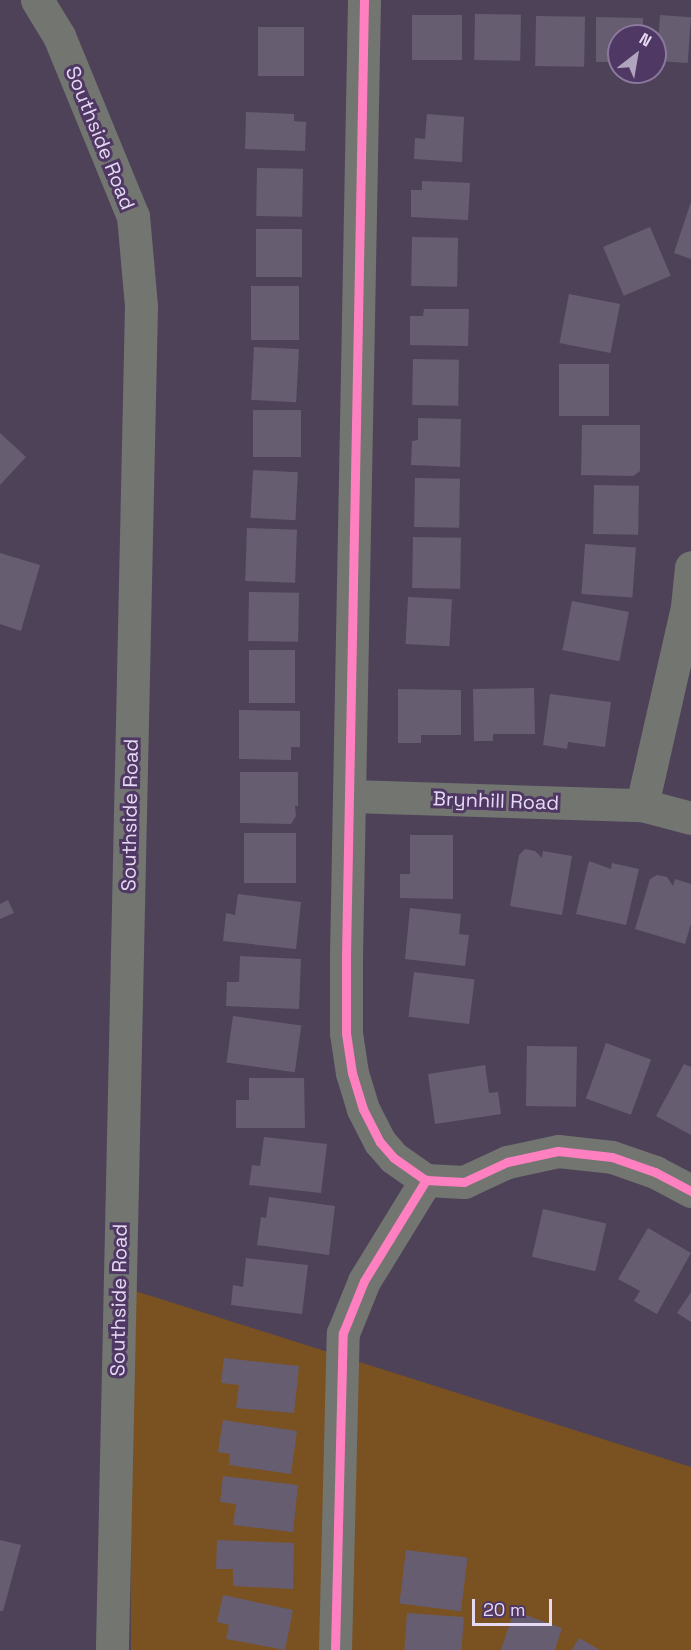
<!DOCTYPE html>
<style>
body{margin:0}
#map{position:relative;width:691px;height:1650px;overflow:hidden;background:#4e4259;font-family:"Space Grotesk",sans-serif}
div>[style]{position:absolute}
.green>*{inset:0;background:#7a5120}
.building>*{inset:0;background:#675d71;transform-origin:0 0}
.minor>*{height:33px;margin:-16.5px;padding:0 16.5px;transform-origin:16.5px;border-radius:16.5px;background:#737571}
.cycleway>*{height:9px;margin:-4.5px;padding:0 4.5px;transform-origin:4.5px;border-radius:4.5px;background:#ff80c0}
span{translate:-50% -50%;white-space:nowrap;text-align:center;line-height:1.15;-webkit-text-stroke:6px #4f3863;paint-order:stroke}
.street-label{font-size:20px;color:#e6d9f3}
.north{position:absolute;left:607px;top:24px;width:60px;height:60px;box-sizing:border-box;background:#4f3863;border:2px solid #8b789d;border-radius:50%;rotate:31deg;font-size:16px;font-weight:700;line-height:24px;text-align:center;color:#e6d9f3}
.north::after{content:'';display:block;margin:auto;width:21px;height:27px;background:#b1a4bd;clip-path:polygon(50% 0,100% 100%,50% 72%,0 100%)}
.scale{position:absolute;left:472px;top:1599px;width:80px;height:27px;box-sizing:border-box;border:3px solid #e6d9f3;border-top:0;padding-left:8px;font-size:18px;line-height:21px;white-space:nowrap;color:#e6d9f3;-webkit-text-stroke:4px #4f3863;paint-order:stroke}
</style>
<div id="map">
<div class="green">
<div style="clip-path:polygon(129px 1289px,691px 1467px,691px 1650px,131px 1650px)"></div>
</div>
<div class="building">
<div style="left:475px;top:14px;width:46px;height:46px;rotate:1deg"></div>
<div style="left:412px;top:15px;width:50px;height:45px"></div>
<div style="left:660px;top:15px;width:31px;height:46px;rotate:4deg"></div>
<div style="left:536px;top:16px;width:49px;height:50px;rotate:1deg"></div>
<div style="clip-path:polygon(596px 17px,643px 18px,643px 36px,619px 36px,619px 62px,596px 62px)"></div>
<div style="left:258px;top:27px;width:46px;height:49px"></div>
<div style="clip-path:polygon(246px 112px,294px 114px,294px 121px,306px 122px,305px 151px,245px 149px)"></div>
<div style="clip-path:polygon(427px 114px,464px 117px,462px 162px,414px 159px,415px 138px,425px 139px)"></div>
<div style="left:257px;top:168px;width:46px;height:48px;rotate:1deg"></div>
<div style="clip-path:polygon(422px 181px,470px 183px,468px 220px,411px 217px,411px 190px,422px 190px)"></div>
<div style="clip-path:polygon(691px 202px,691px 259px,674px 253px)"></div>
<div style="left:650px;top:227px;width:53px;height:51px;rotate:67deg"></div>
<div style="left:256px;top:229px;width:46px;height:48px"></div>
<div style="left:412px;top:237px;width:46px;height:49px;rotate:1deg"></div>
<div style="left:251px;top:286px;width:48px;height:54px"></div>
<div style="left:569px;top:294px;width:52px;height:50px;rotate:11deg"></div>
<div style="clip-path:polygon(424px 309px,469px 309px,468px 346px,410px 345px,410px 316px,423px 316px)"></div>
<div style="left:254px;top:347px;width:45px;height:53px;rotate:3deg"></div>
<div style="left:413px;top:359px;width:46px;height:46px;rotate:1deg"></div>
<div style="left:559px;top:364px;width:50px;height:52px"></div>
<div style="left:253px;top:410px;width:48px;height:47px"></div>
<div style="clip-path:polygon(418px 418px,461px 419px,460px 467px,411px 465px,412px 441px,418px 440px)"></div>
<div style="clip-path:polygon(582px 425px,640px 425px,640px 471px,633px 476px,581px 475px)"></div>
<div style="clip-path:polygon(0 433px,26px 457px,0 485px)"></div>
<div style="left:253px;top:470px;width:45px;height:48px;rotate:3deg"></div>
<div style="left:415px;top:478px;width:45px;height:49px;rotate:1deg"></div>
<div style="left:594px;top:485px;width:45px;height:49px;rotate:1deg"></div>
<div style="left:247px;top:528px;width:50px;height:53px;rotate:2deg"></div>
<div style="left:413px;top:537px;width:48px;height:51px;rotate:1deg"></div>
<div style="left:585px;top:544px;width:51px;height:50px;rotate:4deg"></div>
<div style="clip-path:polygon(0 553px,40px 565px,21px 631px,0 624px)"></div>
<div style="left:249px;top:592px;width:50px;height:49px;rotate:1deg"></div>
<div style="left:408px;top:597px;width:44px;height:47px;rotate:3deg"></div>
<div style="left:572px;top:601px;width:58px;height:50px;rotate:11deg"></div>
<div style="left:249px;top:650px;width:46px;height:53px"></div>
<div style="clip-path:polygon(534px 688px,535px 734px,493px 734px,493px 741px,474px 741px,473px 689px)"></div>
<div style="clip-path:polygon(398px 689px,461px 690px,461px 735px,421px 735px,421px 743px,398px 743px)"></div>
<div style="clip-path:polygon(550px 694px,611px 702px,605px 747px,568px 742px,567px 749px,543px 745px)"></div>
<div style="clip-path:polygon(239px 710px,300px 711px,300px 747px,291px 747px,291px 760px,239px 759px)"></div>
<div style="clip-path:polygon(240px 772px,298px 772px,298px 806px,295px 806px,296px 816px,291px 824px,240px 823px)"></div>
<div style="left:244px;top:833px;width:52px;height:50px"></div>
<div style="clip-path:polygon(410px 835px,453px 835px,453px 899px,400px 898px,400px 874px,410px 874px)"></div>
<div style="clip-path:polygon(525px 849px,535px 851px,542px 858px,543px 851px,572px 856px,562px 915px,510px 906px,519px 855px)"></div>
<div style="clip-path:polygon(589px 861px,611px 869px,612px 863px,639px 869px,626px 925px,576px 914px)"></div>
<div style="clip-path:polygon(657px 875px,667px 877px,673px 886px,675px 879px,691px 884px,691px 924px,685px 944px,635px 929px,650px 879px)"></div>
<div style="clip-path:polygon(238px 894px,301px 902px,296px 949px,223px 941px,226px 913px,235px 915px)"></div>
<div style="clip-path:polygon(8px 900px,14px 913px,0 919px,0 904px)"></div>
<div style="clip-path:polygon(410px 908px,461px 914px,459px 934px,469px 935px,465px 966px,405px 959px)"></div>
<div style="clip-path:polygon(240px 956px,301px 959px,299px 1009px,226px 1006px,227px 982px,239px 982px)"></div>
<div style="left:414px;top:972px;width:61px;height:45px;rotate:7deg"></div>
<div style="left:233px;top:1016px;width:69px;height:47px;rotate:8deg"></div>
<div style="left:606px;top:1043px;width:48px;height:59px;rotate:20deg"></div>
<div style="left:527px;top:1046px;width:50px;height:60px;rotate:1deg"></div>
<div style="clip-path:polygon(684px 1064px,691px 1067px,691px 1135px,656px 1116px)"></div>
<div style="clip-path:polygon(485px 1065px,489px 1093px,498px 1092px,501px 1114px,435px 1124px,428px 1074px)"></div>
<div style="clip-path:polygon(249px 1078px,304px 1078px,305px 1128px,236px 1128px,236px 1100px,249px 1100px)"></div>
<div style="clip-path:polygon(264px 1137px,327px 1144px,321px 1193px,249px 1185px,252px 1165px,260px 1166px)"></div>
<div style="clip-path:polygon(269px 1197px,335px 1206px,329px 1255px,257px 1245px,261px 1217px,266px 1218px)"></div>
<div style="left:543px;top:1209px;width:65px;height:49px;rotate:13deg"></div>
<div style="clip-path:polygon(648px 1228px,691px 1253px,657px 1314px,634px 1301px,640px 1291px,618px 1279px)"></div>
<div style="clip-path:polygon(246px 1258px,308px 1265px,302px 1314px,231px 1305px,233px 1285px,243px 1287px)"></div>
<div style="clip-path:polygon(691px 1292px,691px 1322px,677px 1313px)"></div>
<div style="clip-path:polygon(224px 1358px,299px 1366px,294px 1413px,236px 1408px,239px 1385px,221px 1383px)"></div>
<div style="clip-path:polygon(223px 1420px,297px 1431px,291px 1474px,229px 1465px,230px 1454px,218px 1452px)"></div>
<div style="clip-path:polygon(223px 1476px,298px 1485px,293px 1532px,233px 1525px,236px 1504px,220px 1502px)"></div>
<div style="clip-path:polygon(0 1540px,21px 1545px,3px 1611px,0 1611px)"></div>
<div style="clip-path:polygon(217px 1540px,294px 1543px,293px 1589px,233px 1586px,233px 1569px,216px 1569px)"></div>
<div style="left:406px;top:1550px;width:62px;height:54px;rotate:7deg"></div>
<div style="clip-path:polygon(223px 1595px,293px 1610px,285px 1650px,226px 1639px,229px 1625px,217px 1622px)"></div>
<div style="clip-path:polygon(514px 1611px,562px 1628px,555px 1650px,501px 1650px)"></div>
<div style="left:407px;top:1613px;width:57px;height:37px;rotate:4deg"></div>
<div style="clip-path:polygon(579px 1638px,600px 1650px,572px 1650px)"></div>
</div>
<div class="minor">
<div style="left:37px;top:0;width:42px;rotate:58.6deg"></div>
<div style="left:59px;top:36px;width:195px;rotate:67.7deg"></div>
<div style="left:133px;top:216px;width:90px;rotate:84.9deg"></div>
<div style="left:141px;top:306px;width:1344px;rotate:91.24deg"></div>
<div style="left:364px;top:0;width:954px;rotate:91.08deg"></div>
<div style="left:346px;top:954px;width:79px;rotate:90deg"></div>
<div style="left:346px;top:1033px;width:40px;rotate:81.5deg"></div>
<div style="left:352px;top:1073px;width:38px;rotate:73deg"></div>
<div style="left:363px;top:1109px;width:37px;rotate:63deg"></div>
<div style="left:380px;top:1142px;width:21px;rotate:49deg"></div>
<div style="left:394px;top:1158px;width:39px;rotate:35deg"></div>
<div style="left:426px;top:1180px;width:38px;rotate:3deg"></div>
<div style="left:464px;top:1182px;width:47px;rotate:-24.9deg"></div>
<div style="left:507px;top:1162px;width:52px;rotate:-12.2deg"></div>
<div style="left:558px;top:1151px;width:54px;rotate:6.3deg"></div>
<div style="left:612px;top:1157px;width:46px;rotate:19.2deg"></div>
<div style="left:655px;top:1172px;width:41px;rotate:27.8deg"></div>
<div style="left:351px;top:796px;width:291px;rotate:1.8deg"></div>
<div style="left:642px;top:805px;width:51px;rotate:14.9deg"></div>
<div style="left:642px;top:805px;width:203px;rotate:-77.2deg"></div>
<div style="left:687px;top:607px;width:40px;rotate:-84.3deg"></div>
<div style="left:335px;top:1650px;width:317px;rotate:-88.6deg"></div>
<div style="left:343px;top:1333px;width:56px;rotate:-68deg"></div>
<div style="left:364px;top:1281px;width:119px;rotate:-58.5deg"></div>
</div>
<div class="cycleway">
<div style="left:364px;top:0;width:954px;rotate:91.08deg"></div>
<div style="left:346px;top:954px;width:79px;rotate:90deg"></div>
<div style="left:346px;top:1033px;width:40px;rotate:81.5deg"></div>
<div style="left:352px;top:1073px;width:38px;rotate:73deg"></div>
<div style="left:363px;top:1109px;width:37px;rotate:63deg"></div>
<div style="left:380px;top:1142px;width:21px;rotate:49deg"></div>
<div style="left:394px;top:1158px;width:39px;rotate:35deg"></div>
<div style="left:426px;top:1180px;width:38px;rotate:3deg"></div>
<div style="left:464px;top:1182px;width:47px;rotate:-24.9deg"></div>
<div style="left:507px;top:1162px;width:52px;rotate:-12.2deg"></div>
<div style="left:558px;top:1151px;width:54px;rotate:6.3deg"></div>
<div style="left:612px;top:1157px;width:46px;rotate:19.2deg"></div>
<div style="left:655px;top:1172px;width:41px;rotate:27.8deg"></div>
<div style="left:335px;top:1650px;width:317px;rotate:-88.6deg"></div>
<div style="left:343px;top:1333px;width:56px;rotate:-68deg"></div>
<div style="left:364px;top:1281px;width:119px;rotate:-58.5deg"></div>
</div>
<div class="street-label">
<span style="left:100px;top:138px;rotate:68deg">Southside Road</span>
<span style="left:496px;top:801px;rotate:2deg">Brynhill Road</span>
<span style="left:130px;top:815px;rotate:-89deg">Southside Road</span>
<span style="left:119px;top:1300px;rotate:-89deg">Southside Road</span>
</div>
<div class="north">N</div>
<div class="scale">20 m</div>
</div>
